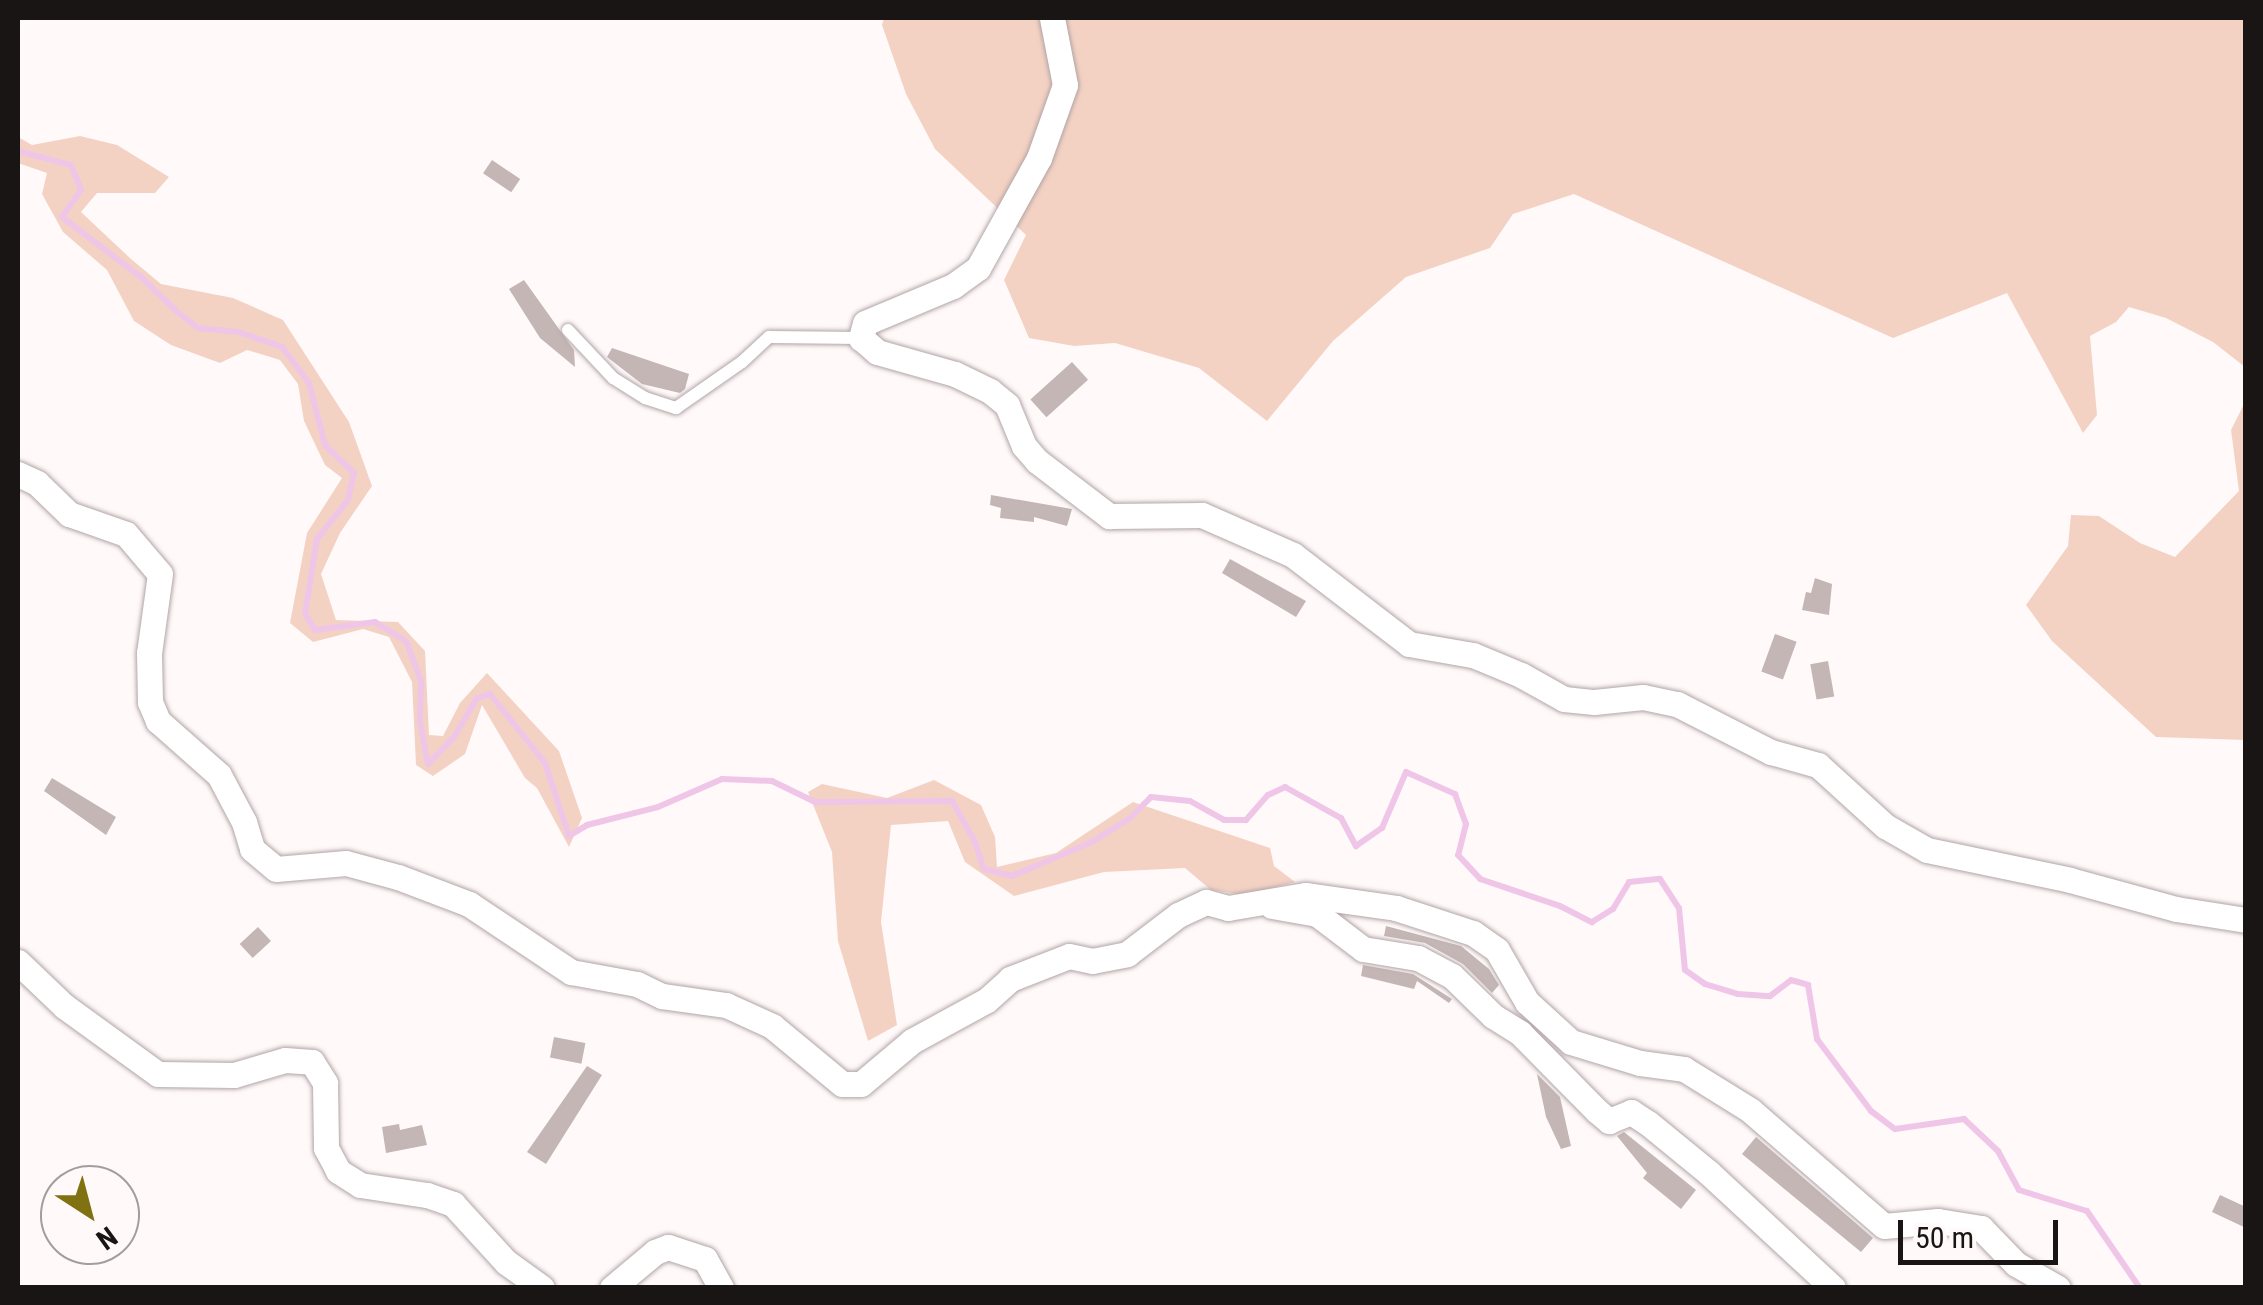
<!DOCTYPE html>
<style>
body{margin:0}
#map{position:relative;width:2263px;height:1305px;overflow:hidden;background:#fff9fa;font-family:"Roboto Condensed",sans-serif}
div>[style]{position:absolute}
.green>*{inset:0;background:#f4d2c3}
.stream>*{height:6px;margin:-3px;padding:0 3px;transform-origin:3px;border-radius:3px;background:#efc6e7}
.building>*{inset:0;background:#c3b6b5;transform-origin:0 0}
.roads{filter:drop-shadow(0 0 2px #b2a5a6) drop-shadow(0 0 2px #b2a5a6)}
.service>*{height:12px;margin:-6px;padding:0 6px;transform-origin:6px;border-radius:6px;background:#fff}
.minor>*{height:25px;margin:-12.5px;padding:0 12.5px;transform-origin:12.5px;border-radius:12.5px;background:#fff}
span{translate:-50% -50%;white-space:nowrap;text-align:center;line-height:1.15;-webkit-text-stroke:10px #fff9fa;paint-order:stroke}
.frame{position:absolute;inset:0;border:20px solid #191515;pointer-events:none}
.north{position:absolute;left:40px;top:1165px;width:100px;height:100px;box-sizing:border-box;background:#fff9fa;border:2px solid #a39e9e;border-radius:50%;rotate:144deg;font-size:28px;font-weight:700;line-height:40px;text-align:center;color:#191515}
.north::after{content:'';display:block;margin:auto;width:35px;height:45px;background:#807213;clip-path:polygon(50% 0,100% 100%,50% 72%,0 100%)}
.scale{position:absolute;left:1898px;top:1220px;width:160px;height:45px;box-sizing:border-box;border:5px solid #191515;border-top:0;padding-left:12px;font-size:30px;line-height:35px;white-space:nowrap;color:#191515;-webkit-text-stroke:8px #fff9fa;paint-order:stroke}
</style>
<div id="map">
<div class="green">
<div style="clip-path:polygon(884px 18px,2245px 18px,2245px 367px,2213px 342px,2166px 318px,2129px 307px,2116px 322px,2090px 336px,2097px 415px,2083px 433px,2007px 293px,1893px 338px,1574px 194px,1513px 214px,1490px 248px,1406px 277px,1333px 341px,1267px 421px,1199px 368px,1115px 343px,1074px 346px,1029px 338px,1004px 280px,1026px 235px,935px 149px,906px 94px,882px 25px)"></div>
<div style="clip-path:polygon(80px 136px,117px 145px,169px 177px,155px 193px,97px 193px,81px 212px,131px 259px,161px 284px,233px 298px,283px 320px,349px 422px,372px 486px,340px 533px,321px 574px,336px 620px,398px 622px,425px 651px,429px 735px,443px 736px,460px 703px,487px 673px,559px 751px,582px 818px,569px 847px,537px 788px,525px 778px,482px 705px,465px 754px,433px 776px,416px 765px,412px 682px,389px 637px,363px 629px,313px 642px,290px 623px,307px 533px,342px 478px,325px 465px,304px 421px,298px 384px,280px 360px,247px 350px,220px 363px,171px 345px,134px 321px,107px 270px,63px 232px,42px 194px,47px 173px,18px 163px,18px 137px,32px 145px)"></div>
<div style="clip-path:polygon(2245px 402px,2245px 740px,2156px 737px,2052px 641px,2026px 605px,2068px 546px,2071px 515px,2099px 516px,2140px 543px,2175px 557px,2239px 491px,2231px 430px)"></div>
<div style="clip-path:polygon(934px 780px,981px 805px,995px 837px,997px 867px,1056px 853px,1133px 802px,1270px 848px,1274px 866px,1295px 882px,1245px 895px,1211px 890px,1185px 868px,1104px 872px,1014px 896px,965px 862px,948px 821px,891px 825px,881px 922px,897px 1025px,868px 1041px,838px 941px,832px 852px,808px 792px,822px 784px,887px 798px)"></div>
</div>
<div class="stream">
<div style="left:18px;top:151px;width:55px;rotate:14.8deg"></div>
<div style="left:71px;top:165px;width:27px;rotate:68deg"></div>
<div style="left:81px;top:190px;width:33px;rotate:125deg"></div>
<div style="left:62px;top:217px;width:101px;rotate:37.3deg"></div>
<div style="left:142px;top:278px;width:47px;rotate:44.1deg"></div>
<div style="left:176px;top:311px;width:28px;rotate:38deg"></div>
<div style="left:198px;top:328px;width:41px;rotate:5.6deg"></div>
<div style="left:239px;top:332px;width:46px;rotate:19.2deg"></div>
<div style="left:282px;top:347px;width:45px;rotate:53.1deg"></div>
<div style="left:309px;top:383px;width:64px;rotate:75.5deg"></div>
<div style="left:325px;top:445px;width:40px;rotate:44deg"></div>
<div style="left:354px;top:473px;width:28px;rotate:103deg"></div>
<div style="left:348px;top:500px;width:50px;rotate:128.5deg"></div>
<div style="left:317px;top:539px;width:76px;rotate:99.1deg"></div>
<div style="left:305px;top:614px;width:19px;rotate:58deg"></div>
<div style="left:315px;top:630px;width:61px;rotate:-7.6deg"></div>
<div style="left:375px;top:622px;width:36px;rotate:32deg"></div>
<div style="left:406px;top:641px;width:43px;rotate:69.4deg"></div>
<div style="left:421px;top:681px;width:40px;rotate:91.4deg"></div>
<div style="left:420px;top:721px;width:44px;rotate:79.5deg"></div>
<div style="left:428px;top:764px;width:37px;rotate:-46deg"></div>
<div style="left:454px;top:737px;width:45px;rotate:-59.5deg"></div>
<div style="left:477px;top:698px;width:14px;rotate:-17deg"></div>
<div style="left:490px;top:694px;width:88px;rotate:51.4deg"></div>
<div style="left:545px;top:763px;width:77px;rotate:71.8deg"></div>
<div style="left:569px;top:836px;width:21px;rotate:-31deg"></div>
<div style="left:587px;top:825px;width:73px;rotate:-14.2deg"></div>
<div style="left:658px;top:807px;width:70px;rotate:-23.6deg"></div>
<div style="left:722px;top:779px;width:50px;rotate:2.3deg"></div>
<div style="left:772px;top:781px;width:48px;rotate:26deg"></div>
<div style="left:815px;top:802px;width:137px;rotate:-0.4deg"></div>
<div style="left:952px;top:801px;width:47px;rotate:60.7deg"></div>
<div style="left:975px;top:842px;width:28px;rotate:72deg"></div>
<div style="left:984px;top:869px;width:29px;rotate:14deg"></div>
<div style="left:1012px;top:876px;width:87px;rotate:-23deg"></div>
<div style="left:1092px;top:842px;width:44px;rotate:-31.9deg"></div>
<div style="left:1129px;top:819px;width:31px;rotate:-45deg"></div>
<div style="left:1151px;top:797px;width:39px;rotate:6deg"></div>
<div style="left:1190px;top:801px;width:39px;rotate:29deg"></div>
<div style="left:1224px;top:820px;width:22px"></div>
<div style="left:1246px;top:820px;width:33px;rotate:-49deg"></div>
<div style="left:1268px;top:795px;width:19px;rotate:-25deg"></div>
<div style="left:1285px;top:787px;width:64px;rotate:29deg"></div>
<div style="left:1341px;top:818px;width:32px;rotate:62deg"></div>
<div style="left:1356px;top:846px;width:32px;rotate:-35deg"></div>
<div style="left:1382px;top:828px;width:61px;rotate:-66.8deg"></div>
<div style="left:1406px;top:772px;width:54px;rotate:24.2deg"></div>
<div style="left:1455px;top:794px;width:32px;rotate:70deg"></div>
<div style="left:1466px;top:824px;width:32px;rotate:104deg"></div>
<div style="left:1458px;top:855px;width:33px;rotate:47deg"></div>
<div style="left:1480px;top:879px;width:84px;rotate:18.6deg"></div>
<div style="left:1560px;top:906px;width:36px;rotate:27deg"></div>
<div style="left:1592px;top:922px;width:25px;rotate:-32deg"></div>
<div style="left:1613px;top:909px;width:31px;rotate:-59deg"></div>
<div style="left:1629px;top:882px;width:31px;rotate:-6deg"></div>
<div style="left:1660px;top:879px;width:35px;rotate:57deg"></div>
<div style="left:1679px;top:908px;width:62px;rotate:84.5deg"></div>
<div style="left:1685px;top:970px;width:24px;rotate:35deg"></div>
<div style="left:1705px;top:984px;width:34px;rotate:17deg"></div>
<div style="left:1738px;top:994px;width:32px;rotate:4deg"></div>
<div style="left:1770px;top:996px;width:26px;rotate:-37deg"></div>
<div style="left:1791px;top:980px;width:18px;rotate:16deg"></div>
<div style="left:1808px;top:985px;width:55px;rotate:80.5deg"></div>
<div style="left:1817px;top:1039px;width:90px;rotate:53.1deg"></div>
<div style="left:1871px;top:1111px;width:30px;rotate:37deg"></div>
<div style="left:1895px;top:1129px;width:70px;rotate:-8.2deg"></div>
<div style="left:1964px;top:1119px;width:47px;rotate:43.3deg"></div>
<div style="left:1998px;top:1151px;width:44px;rotate:61.7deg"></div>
<div style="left:2019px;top:1190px;width:71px;rotate:17.2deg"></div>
<div style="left:2087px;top:1211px;width:93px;rotate:55.5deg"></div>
</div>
<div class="building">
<div style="left:492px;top:160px;width:34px;height:16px;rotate:34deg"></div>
<div style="clip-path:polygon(524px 280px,574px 350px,575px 367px,540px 338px,509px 289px)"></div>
<div style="clip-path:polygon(612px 348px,689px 374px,685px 389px,680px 393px,642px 384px,607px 357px)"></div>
<div style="left:1072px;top:362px;width:24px;height:56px;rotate:48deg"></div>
<div style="clip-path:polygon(991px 495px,1072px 509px,1067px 526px,1034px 517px,1034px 522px,1000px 518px,1001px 508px,990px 505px)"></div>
<div style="clip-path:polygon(1230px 559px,1306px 601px,1296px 617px,1222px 573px)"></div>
<div style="clip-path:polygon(1815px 578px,1832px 584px,1829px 615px,1802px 610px,1806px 592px,1811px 593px)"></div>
<div style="left:1775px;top:634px;width:23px;height:40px;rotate:20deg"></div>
<div style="left:1828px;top:661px;width:36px;height:18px;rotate:80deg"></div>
<div style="clip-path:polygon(52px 778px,116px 817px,106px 835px,44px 791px)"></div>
<div style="clip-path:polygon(1386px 926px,1461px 946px,1489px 969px,1499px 985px,1492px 993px,1463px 964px,1425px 943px,1384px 936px)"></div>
<div style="left:258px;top:927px;width:19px;height:25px;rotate:47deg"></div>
<div style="clip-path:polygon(1363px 965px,1413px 974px,1452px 999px,1449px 1003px,1417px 981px,1414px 989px,1361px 976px)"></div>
<div style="left:554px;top:1037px;width:32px;height:21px;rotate:11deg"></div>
<div style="clip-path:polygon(587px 1066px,602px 1075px,546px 1164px,527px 1152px)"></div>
<div style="clip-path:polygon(1537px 1074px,1560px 1097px,1571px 1146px,1561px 1149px,1546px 1117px)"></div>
<div style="clip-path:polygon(399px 1124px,400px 1130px,422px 1125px,427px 1145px,386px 1153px,382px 1127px)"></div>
<div style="clip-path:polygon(1624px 1132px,1696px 1190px,1681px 1209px,1643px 1178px,1647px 1173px,1617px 1136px)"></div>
<div style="clip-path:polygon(1756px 1137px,1873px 1238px,1861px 1252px,1742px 1154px)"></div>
<div style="clip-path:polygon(2220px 1195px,2246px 1207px,2246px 1228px,2212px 1212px)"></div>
</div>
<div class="roads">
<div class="service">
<div style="left:568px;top:330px;width:66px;rotate:46.8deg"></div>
<div style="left:613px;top:378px;width:38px;rotate:32deg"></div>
<div style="left:645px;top:398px;width:33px;rotate:18deg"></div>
<div style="left:676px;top:408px;width:80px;rotate:-34.9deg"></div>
<div style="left:742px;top:362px;width:37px;rotate:-43deg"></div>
<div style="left:769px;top:337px;width:92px;rotate:0.6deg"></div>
</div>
<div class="minor">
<div style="left:1052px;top:18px;width:68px;rotate:79deg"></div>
<div style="left:1065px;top:85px;width:77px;rotate:109.6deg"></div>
<div style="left:1039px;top:158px;width:126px;rotate:119deg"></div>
<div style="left:978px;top:268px;width:31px;rotate:144deg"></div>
<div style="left:953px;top:286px;width:95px;rotate:157.2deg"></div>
<div style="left:865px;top:323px;width:16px;rotate:105deg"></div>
<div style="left:861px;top:338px;width:21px;rotate:41deg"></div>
<div style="left:877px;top:352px;width:81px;rotate:15.8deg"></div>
<div style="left:955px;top:374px;width:39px;rotate:26deg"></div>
<div style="left:990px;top:391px;width:22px;rotate:39deg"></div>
<div style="left:1007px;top:405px;width:44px;rotate:67.5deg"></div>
<div style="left:1024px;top:446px;width:20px;rotate:49deg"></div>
<div style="left:1037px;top:461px;width:91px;rotate:37.4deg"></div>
<div style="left:1109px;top:516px;width:93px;rotate:-0.6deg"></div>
<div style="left:1202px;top:515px;width:99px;rotate:23.7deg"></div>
<div style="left:1293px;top:555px;width:146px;rotate:37.5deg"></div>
<div style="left:1409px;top:644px;width:65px;rotate:9.8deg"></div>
<div style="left:1473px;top:655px;width:52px;rotate:22.6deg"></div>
<div style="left:1521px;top:675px;width:49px;rotate:29.2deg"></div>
<div style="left:1564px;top:699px;width:30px;rotate:6deg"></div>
<div style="left:1594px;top:702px;width:49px;rotate:-5.8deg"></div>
<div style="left:1643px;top:697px;width:35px;rotate:12deg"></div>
<div style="left:1677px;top:704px;width:106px;rotate:27.1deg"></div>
<div style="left:1771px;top:752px;width:49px;rotate:15.5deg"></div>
<div style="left:1818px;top:765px;width:91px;rotate:42.3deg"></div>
<div style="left:1885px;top:826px;width:48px;rotate:29.7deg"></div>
<div style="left:1927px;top:850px;width:146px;rotate:11.8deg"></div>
<div style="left:2070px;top:880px;width:110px;rotate:15.3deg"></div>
<div style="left:2176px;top:909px;width:71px;rotate:8.9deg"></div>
<div style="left:18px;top:474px;width:21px;rotate:25deg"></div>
<div style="left:37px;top:483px;width:45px;rotate:44.1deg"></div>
<div style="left:69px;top:514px;width:60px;rotate:19.3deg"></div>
<div style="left:126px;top:534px;width:52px;rotate:49.6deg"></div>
<div style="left:160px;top:574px;width:80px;rotate:97.9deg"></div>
<div style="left:149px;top:653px;width:49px;rotate:88.8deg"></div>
<div style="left:150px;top:702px;width:21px;rotate:67deg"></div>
<div style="left:158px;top:721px;width:81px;rotate:41.5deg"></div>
<div style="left:219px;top:775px;width:53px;rotate:62deg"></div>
<div style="left:244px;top:822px;width:28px;rotate:73deg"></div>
<div style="left:252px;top:849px;width:31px;rotate:40deg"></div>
<div style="left:276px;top:869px;width:70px;rotate:-4.9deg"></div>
<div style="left:346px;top:863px;width:54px;rotate:15.1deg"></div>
<div style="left:398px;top:877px;width:76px;rotate:20.8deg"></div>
<div style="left:469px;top:904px;width:123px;rotate:33.7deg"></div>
<div style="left:571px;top:972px;width:67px;rotate:10.3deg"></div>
<div style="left:637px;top:984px;width:28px;rotate:26deg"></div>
<div style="left:662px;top:996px;width:65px;rotate:8deg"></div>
<div style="left:726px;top:1005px;width:51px;rotate:24.5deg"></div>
<div style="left:772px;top:1026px;width:91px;rotate:39.6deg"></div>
<div style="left:842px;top:1084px;width:19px"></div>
<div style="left:861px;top:1084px;width:67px;rotate:-40.1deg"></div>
<div style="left:912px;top:1041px;width:85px;rotate:-28.7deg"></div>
<div style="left:987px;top:1000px;width:31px;rotate:-42deg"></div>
<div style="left:1010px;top:979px;width:63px;rotate:-21.3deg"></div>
<div style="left:1069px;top:956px;width:24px;rotate:12deg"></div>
<div style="left:1092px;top:961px;width:36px;rotate:-11deg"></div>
<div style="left:1127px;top:954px;width:64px;rotate:-37.4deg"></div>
<div style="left:1178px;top:915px;width:31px;rotate:-25deg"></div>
<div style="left:1206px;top:902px;width:23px;rotate:15deg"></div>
<div style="left:1228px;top:908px;width:78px;rotate:-9.6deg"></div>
<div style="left:1305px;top:895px;width:92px;rotate:8.1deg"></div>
<div style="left:1396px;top:908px;width:81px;rotate:18deg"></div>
<div style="left:1473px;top:933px;width:29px;rotate:35deg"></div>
<div style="left:1497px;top:950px;width:60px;rotate:60deg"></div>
<div style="left:1527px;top:1002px;width:59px;rotate:42.3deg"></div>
<div style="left:1571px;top:1042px;width:72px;rotate:16.9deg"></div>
<div style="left:1640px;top:1063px;width:44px;rotate:7.8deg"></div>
<div style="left:1684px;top:1069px;width:78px;rotate:31.8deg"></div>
<div style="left:1750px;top:1110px;width:177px;rotate:40.9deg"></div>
<div style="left:1884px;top:1226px;width:54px;rotate:-5.3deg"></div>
<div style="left:1938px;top:1221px;width:44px;rotate:9.2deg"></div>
<div style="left:1981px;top:1228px;width:50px;rotate:45.8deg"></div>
<div style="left:2016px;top:1264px;width:48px;rotate:29.7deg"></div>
<div style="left:1272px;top:906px;width:46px;rotate:10.1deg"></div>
<div style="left:1317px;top:914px;width:58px;rotate:37.3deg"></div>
<div style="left:1363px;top:949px;width:56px;rotate:9.3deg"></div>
<div style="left:1418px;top:958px;width:38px;rotate:28deg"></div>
<div style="left:1452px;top:976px;width:57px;rotate:44.3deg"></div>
<div style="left:1493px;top:1016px;width:32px;rotate:32deg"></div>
<div style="left:1520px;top:1033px;width:110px;rotate:45.4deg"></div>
<div style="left:1597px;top:1111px;width:16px;rotate:40deg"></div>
<div style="left:1609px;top:1121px;width:24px;rotate:-22deg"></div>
<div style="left:1631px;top:1112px;width:20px;rotate:33deg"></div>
<div style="left:1648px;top:1123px;width:79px;rotate:39.3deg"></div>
<div style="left:1709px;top:1173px;width:169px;rotate:42.8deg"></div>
<div style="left:18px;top:962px;width:64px;rotate:43.7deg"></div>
<div style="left:64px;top:1006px;width:116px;rotate:35.9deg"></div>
<div style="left:158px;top:1074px;width:76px;rotate:0.8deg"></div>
<div style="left:234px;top:1075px;width:53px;rotate:-16.4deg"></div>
<div style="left:285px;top:1060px;width:27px;rotate:4deg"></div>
<div style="left:312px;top:1062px;width:25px;rotate:58deg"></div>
<div style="left:325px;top:1083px;width:65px;rotate:89.1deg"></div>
<div style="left:326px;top:1148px;width:26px;rotate:62deg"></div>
<div style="left:338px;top:1171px;width:26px;rotate:32deg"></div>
<div style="left:360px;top:1185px;width:68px;rotate:8.5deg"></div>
<div style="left:427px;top:1195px;width:28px;rotate:19deg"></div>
<div style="left:453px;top:1204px;width:79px;rotate:47.6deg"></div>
<div style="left:506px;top:1262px;width:44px;rotate:35.8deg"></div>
<div style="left:612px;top:1288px;width:56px;rotate:-39.9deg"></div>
<div style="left:655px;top:1252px;width:14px;rotate:-21deg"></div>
<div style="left:668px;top:1247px;width:39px;rotate:18deg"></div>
<div style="left:705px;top:1259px;width:33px;rotate:61deg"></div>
</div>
</div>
<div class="frame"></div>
<div class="north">N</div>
<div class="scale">50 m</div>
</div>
